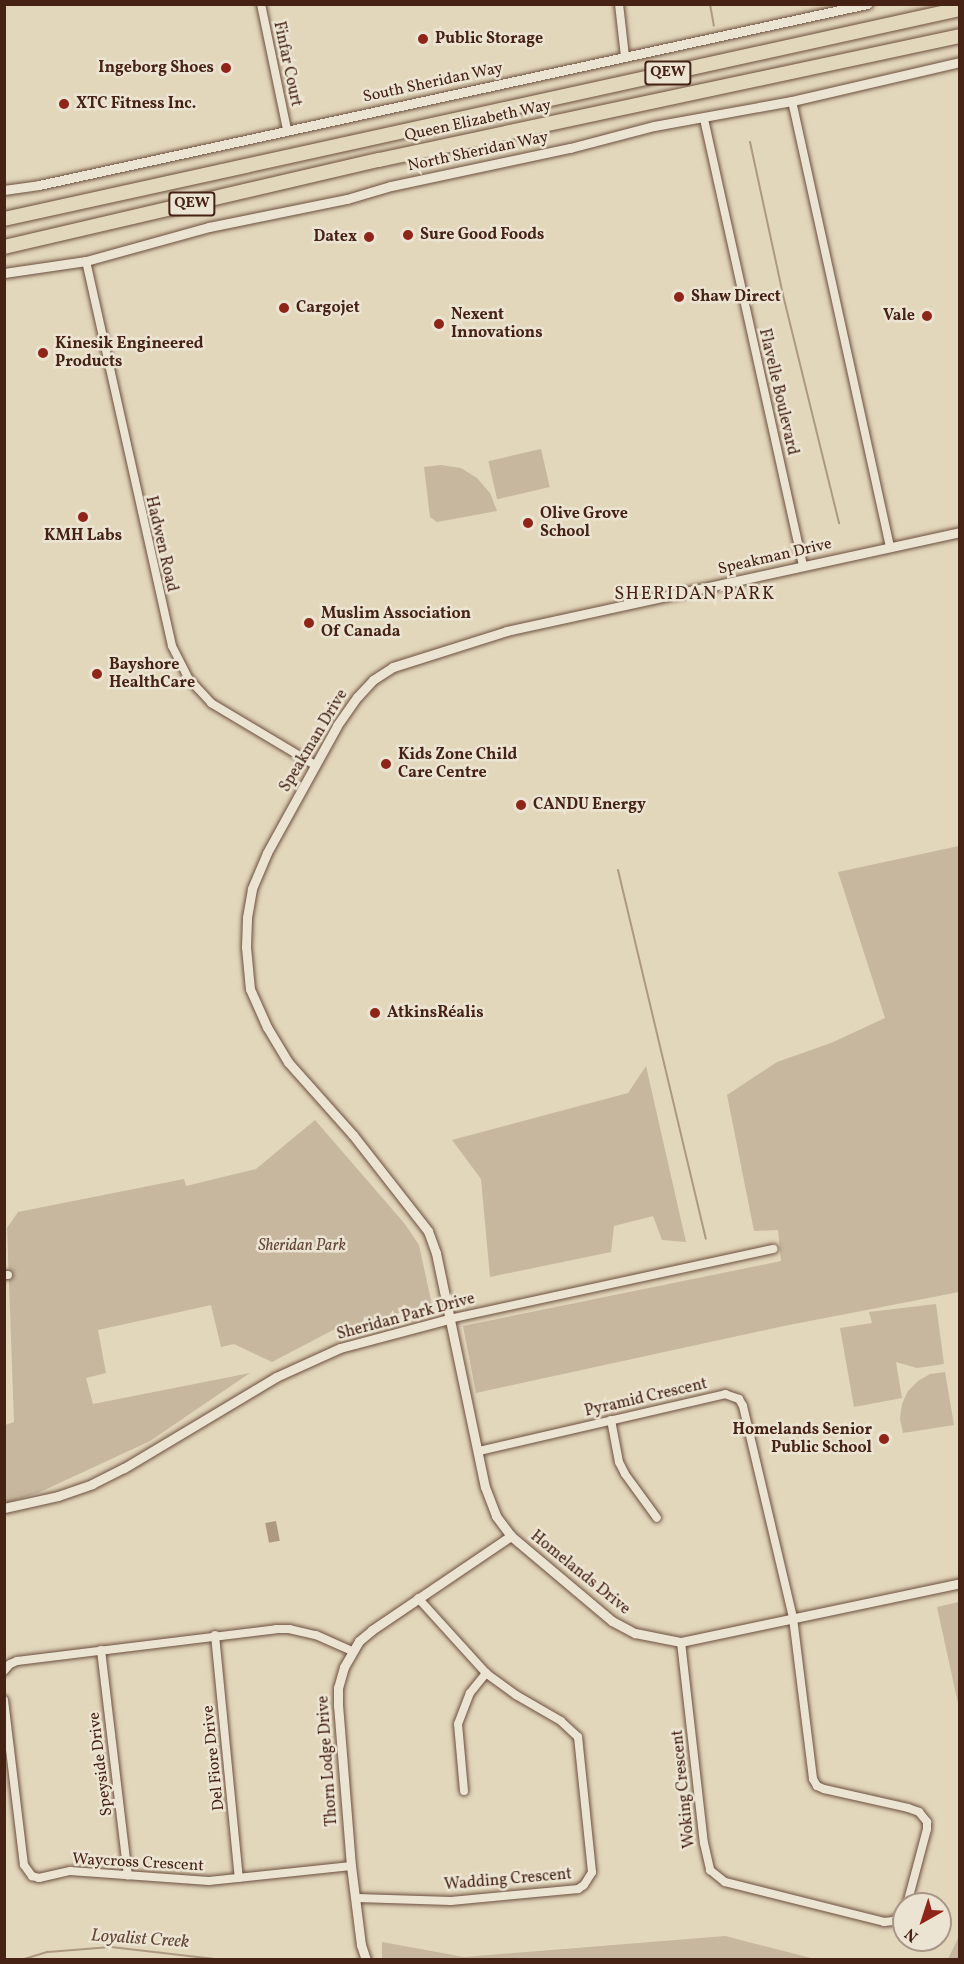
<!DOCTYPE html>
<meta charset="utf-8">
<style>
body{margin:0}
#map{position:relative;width:964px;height:1964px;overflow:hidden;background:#e2d6bb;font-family:Vollkorn,serif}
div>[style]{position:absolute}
.green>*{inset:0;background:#c7b79f;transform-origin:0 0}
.water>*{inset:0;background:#ad9982;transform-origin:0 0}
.stream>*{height:2px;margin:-1px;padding:0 1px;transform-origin:1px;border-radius:1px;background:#ad9982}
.roads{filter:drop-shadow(0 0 2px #6c4f3e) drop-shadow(0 0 2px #6c4f3e)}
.minor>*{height:8px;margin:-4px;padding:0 4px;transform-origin:4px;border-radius:4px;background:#ece4d3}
.tertiary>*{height:9px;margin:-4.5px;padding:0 4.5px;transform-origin:4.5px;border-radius:4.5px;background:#ece4d3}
.motorway>*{height:14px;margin:-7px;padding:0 7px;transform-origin:7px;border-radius:7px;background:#e2d6bb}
.dots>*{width:16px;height:16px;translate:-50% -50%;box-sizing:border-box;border:3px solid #ece4d3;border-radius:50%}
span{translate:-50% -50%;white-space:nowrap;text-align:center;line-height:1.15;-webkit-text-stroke:5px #ece4d3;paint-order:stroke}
.shield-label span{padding:2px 4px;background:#ece4d3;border:2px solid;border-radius:4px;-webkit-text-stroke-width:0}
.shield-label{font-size:15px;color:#452214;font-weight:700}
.poi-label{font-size:16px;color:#452214;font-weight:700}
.left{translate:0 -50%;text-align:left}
.right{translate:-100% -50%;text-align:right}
.street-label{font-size:16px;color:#452214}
.park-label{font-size:16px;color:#664737;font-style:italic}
.neighbourhood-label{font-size:18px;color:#452214;letter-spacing:1.5px}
.water-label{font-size:18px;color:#644635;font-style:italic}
.frame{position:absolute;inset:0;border:6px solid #452214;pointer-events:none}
.north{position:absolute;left:892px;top:1892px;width:60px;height:60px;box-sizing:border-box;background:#ece4d3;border:2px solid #a99687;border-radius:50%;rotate:219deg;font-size:16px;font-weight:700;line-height:24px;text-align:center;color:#452214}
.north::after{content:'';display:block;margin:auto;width:21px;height:27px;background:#8f2418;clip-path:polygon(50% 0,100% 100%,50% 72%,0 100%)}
</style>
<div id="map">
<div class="green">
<div style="left:541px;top:449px;width:39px;height:54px;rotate:77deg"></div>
<div style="clip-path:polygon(441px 465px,461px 468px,477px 478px,490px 493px,497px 511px,437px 522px,430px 517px,424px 467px)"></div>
<div style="clip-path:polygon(959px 846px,959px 1292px,784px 1326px,476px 1393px,463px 1326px,781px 1261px,778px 1230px,754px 1231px,727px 1095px,777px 1062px,831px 1043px,885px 1018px,838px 872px)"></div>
<div style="clip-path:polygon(646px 1066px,686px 1242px,662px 1240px,653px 1216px,614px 1226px,611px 1252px,490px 1277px,481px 1179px,452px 1140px,628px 1093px)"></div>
<div style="clip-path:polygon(315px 1120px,405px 1224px,419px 1245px,432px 1305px,333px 1330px,272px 1362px,234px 1344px,221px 1347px,211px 1305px,98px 1330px,106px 1373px,86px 1378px,93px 1404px,250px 1373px,150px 1441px,38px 1493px,5px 1503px,5px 1425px,14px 1422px,7px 1228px,18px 1212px,184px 1179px,186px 1186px,256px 1169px)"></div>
<div style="clip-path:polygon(936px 1304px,944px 1364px,917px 1368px,896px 1362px,902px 1398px,854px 1407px,840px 1328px,872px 1323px,869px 1312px)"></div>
<div style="clip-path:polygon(945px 1372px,954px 1425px,903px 1433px,900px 1419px,902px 1404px,908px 1391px,918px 1381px,930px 1374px)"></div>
<div style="clip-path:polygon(959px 1602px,960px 1602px,959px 1708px,937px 1607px)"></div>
<div style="clip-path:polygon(725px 1936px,815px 1959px,382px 1959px,382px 1942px,464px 1957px)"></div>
<div style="clip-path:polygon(959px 1936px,959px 1959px,948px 1959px)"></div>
</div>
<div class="water">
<div style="left:276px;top:1521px;width:20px;height:11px;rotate:79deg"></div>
</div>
<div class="stream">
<div style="left:710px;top:4px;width:22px;rotate:80deg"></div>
<div style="left:750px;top:142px;width:161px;rotate:77.8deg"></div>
<div style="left:784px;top:299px;width:231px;rotate:76.2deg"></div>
<div style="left:618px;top:870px;width:379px;rotate:76.6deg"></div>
<div style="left:21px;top:1960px;width:28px;rotate:-17deg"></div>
<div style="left:48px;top:1952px;width:63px;rotate:-4.5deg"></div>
<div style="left:111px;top:1947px;width:113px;rotate:6.6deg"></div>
</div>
<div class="roads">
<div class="minor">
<div style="left:261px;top:4px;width:128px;rotate:78.3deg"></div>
<div style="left:619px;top:4px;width:53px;rotate:83.5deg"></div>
<div style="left:792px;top:101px;width:457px;rotate:77.6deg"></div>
<div style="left:704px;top:119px;width:458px;rotate:77.5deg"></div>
<div style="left:86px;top:261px;width:394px;rotate:77.4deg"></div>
<div style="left:172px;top:646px;width:37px;rotate:63deg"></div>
<div style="left:189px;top:679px;width:33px;rotate:47deg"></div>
<div style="left:211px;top:703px;width:121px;rotate:30.8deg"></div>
<div style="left:4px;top:1275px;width:4px"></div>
<div style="left:449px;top:1319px;width:332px;rotate:-12.2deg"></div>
<div style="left:611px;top:1420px;width:43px;rotate:79.2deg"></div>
<div style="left:619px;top:1462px;width:13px;rotate:63deg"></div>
<div style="left:625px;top:1474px;width:54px;rotate:54deg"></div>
<div style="left:479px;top:1451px;width:253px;rotate:-13deg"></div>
<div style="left:725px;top:1394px;width:15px;rotate:20deg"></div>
<div style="left:739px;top:1399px;width:8px;rotate:60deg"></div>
<div style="left:743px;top:1406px;width:218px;rotate:76.7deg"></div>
<div style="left:793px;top:1618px;width:162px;rotate:82.9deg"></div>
<div style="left:813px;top:1779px;width:8px;rotate:60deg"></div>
<div style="left:817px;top:1786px;width:8px;rotate:23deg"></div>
<div style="left:824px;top:1789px;width:86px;rotate:12.7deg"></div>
<div style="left:908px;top:1808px;width:12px;rotate:20deg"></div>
<div style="left:919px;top:1812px;width:13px;rotate:51deg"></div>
<div style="left:927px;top:1822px;width:7px;rotate:90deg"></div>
<div style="left:927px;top:1829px;width:78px;rotate:104.9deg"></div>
<div style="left:215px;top:1635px;width:244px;rotate:84.4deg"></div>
<div style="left:681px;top:1642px;width:202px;rotate:83.5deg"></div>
<div style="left:704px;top:1843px;width:28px;rotate:77deg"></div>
<div style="left:710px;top:1870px;width:19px;rotate:39deg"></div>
<div style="left:725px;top:1882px;width:164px;rotate:14.1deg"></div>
<div style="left:884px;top:1922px;width:9px;rotate:-6deg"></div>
<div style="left:893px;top:1921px;width:13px;rotate:-32deg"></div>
<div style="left:101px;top:1650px;width:227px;rotate:83.2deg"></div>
<div style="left:4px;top:1671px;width:9px;rotate:-49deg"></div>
<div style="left:10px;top:1664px;width:8px;rotate:-23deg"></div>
<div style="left:17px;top:1661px;width:261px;rotate:-7deg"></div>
<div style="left:276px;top:1629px;width:13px"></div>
<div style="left:289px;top:1629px;width:28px;rotate:13deg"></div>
<div style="left:316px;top:1635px;width:39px;rotate:24deg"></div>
<div style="left:4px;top:1700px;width:166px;rotate:83.1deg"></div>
<div style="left:24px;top:1865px;width:14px;rotate:54deg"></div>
<div style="left:32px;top:1876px;width:7px;rotate:16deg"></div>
<div style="left:39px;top:1878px;width:32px;rotate:-13deg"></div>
<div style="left:70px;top:1871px;width:139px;rotate:4.1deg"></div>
<div style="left:209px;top:1881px;width:143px;rotate:-6deg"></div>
<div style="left:464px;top:1791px;width:67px;rotate:-95.1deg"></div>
<div style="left:458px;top:1724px;width:33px;rotate:-69deg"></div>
<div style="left:470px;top:1693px;width:26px;rotate:-51deg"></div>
<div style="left:357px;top:1898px;width:94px;rotate:1.8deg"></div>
<div style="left:451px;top:1901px;width:128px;rotate:-5.4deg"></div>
<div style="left:578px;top:1889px;width:7px;rotate:-34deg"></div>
<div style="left:584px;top:1885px;width:15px;rotate:-58deg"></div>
<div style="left:592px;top:1872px;width:136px;rotate:-95.9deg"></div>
<div style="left:578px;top:1737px;width:23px;rotate:-137deg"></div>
<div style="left:561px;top:1721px;width:52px;rotate:-150deg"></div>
<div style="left:516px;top:1695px;width:37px;rotate:-144deg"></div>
<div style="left:486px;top:1673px;width:101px;rotate:-132.2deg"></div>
</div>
<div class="tertiary">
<div style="left:4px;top:190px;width:35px;rotate:-8deg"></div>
<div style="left:39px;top:185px;width:848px;rotate:-12.33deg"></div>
<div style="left:4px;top:273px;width:83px;rotate:-8.3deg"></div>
<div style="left:86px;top:261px;width:128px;rotate:-15.5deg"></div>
<div style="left:209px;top:227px;width:141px;rotate:-11.5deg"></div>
<div style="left:347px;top:199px;width:46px;rotate:-16.5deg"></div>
<div style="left:391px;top:186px;width:183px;rotate:-12deg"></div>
<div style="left:570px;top:148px;width:87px;rotate:-14.7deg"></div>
<div style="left:654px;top:126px;width:140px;rotate:-10.3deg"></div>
<div style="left:792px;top:101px;width:172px;rotate:-13.1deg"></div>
<div style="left:960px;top:532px;width:464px;rotate:167.7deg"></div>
<div style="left:507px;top:631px;width:120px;rotate:162.5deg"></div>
<div style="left:393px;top:667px;width:24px;rotate:147deg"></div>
<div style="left:373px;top:680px;width:23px;rotate:133deg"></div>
<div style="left:357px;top:697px;width:35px;rotate:125deg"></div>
<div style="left:337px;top:726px;width:145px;rotate:118.9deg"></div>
<div style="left:267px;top:853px;width:39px;rotate:113deg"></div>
<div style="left:252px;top:889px;width:29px;rotate:100deg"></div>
<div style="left:247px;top:918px;width:29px;rotate:92deg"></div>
<div style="left:246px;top:947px;width:42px;rotate:84.6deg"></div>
<div style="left:250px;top:989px;width:42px;rotate:65.9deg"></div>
<div style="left:267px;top:1027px;width:41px;rotate:59deg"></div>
<div style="left:288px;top:1062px;width:98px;rotate:48.3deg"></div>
<div style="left:353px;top:1135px;width:122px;rotate:52deg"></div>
<div style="left:428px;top:1231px;width:23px;rotate:70deg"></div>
<div style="left:436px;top:1253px;width:239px;rotate:78.2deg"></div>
<div style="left:485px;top:1487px;width:31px;rotate:69deg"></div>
<div style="left:496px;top:1516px;width:25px;rotate:53deg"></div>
<div style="left:511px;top:1536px;width:132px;rotate:40.1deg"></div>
<div style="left:612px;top:1621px;width:26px;rotate:28deg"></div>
<div style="left:635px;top:1633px;width:47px;rotate:11.1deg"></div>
<div style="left:681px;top:1642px;width:285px;rotate:-11.9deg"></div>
<div style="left:4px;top:1508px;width:55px;rotate:-12.5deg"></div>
<div style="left:58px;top:1496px;width:36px;rotate:-19deg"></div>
<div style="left:92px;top:1484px;width:36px;rotate:-27deg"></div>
<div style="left:124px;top:1468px;width:177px;rotate:-30.9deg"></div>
<div style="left:276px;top:1377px;width:70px;rotate:-24.4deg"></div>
<div style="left:340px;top:1348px;width:113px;rotate:-14.9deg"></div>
<div style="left:366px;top:1960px;width:16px;rotate:-108deg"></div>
<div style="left:361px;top:1945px;width:80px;rotate:-97.2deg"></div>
<div style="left:351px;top:1866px;width:161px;rotate:-94.6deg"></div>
<div style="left:338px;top:1706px;width:18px;rotate:-90deg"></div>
<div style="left:338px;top:1688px;width:22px;rotate:-74deg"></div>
<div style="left:344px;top:1667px;width:30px;rotate:-60deg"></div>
<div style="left:359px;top:1641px;width:17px;rotate:-40deg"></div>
<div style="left:372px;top:1630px;width:168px;rotate:-34.1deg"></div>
</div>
<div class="motorway">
<div style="left:4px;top:219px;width:979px;rotate:-12.39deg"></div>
<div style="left:4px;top:247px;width:385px;rotate:-13.1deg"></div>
<div style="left:379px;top:160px;width:594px;rotate:-12.05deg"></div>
</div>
</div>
<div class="dots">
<div style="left:423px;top:39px;background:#8f2418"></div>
<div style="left:226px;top:68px;background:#8f2418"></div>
<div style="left:64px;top:104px;background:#8f2418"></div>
<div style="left:408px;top:235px;background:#8f2418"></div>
<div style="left:369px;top:237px;background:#8f2418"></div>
<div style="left:679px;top:297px;background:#8f2418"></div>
<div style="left:284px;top:308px;background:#8f2418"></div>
<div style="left:927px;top:316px;background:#8f2418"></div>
<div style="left:439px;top:324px;background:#8f2418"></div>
<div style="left:43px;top:353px;background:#8f2418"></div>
<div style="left:83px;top:517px;background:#8f2418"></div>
<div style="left:528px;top:523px;background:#8f2418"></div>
<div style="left:309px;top:623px;background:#8f2418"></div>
<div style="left:97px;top:674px;background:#8f2418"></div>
<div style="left:386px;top:764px;background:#8f2418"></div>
<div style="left:521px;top:805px;background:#8f2418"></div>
<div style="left:375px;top:1013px;background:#8f2418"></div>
<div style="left:884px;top:1439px;background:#8f2418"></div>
</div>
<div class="shield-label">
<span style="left:668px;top:73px">QEW</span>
<span style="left:192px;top:204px">QEW</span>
</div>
<div class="poi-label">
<span class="left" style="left:435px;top:39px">Public Storage</span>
<span class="right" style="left:214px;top:68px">Ingeborg Shoes</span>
<span class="left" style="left:76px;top:104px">XTC Fitness Inc.</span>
<span class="left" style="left:420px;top:235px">Sure Good Foods</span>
<span class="right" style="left:357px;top:237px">Datex</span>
<span class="left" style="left:691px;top:297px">Shaw Direct</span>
<span class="left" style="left:296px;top:308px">Cargojet</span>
<span class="left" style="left:451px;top:324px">Nexent<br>Innovations</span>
<span class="right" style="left:915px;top:316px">Vale</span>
<span class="left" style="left:55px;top:353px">Kinesik Engineered<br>Products</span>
<span class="left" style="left:540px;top:523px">Olive Grove<br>School</span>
<span style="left:83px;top:536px">KMH Labs</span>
<span class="left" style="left:321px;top:623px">Muslim Association<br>Of Canada</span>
<span class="left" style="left:109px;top:674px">Bayshore<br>HealthCare</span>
<span class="left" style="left:398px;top:764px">Kids Zone Child<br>Care Centre</span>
<span class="left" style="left:533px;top:805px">CANDU Energy</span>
<span class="left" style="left:387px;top:1013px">AtkinsRéalis</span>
<span class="right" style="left:872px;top:1439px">Homelands Senior<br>Public School</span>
</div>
<div class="street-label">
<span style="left:287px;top:64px;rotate:78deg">Finfar Court</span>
<span style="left:433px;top:83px;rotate:-12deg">South Sheridan Way</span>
<span style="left:478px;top:121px;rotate:-12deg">Queen Elizabeth Way</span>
<span style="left:478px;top:152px;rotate:-12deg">North Sheridan Way</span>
<span style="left:778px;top:392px;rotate:77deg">Flavelle Boulevard</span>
<span style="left:161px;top:544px;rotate:77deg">Hadwen Road</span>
<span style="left:775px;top:557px;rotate:-13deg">Speakman Drive</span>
<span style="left:314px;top:741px;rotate:-59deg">Speakman Drive</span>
<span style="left:406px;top:1317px;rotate:-15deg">Sheridan Park Drive</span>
<span style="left:646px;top:1398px;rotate:-13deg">Pyramid Crescent</span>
<span style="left:580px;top:1573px;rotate:39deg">Homelands Drive</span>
<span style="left:214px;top:1758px;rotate:-96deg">Del Fiore Drive</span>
<span style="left:328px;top:1761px;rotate:-94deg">Thorn Lodge Drive</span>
<span style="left:101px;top:1764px;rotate:-97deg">Speyside Drive</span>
<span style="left:684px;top:1789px;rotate:-96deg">Woking Crescent</span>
<span style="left:138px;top:1863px;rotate:3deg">Waycross Crescent</span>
<span style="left:508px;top:1880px;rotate:-5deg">Wadding Crescent</span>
</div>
<div class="park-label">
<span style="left:302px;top:1246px">Sheridan Park</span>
</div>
<div class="neighbourhood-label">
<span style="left:695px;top:595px">SHERIDAN PARK</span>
</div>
<div class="water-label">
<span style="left:140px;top:1940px;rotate:4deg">Loyalist Creek</span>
</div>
<div class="frame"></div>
<div class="north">N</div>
</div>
